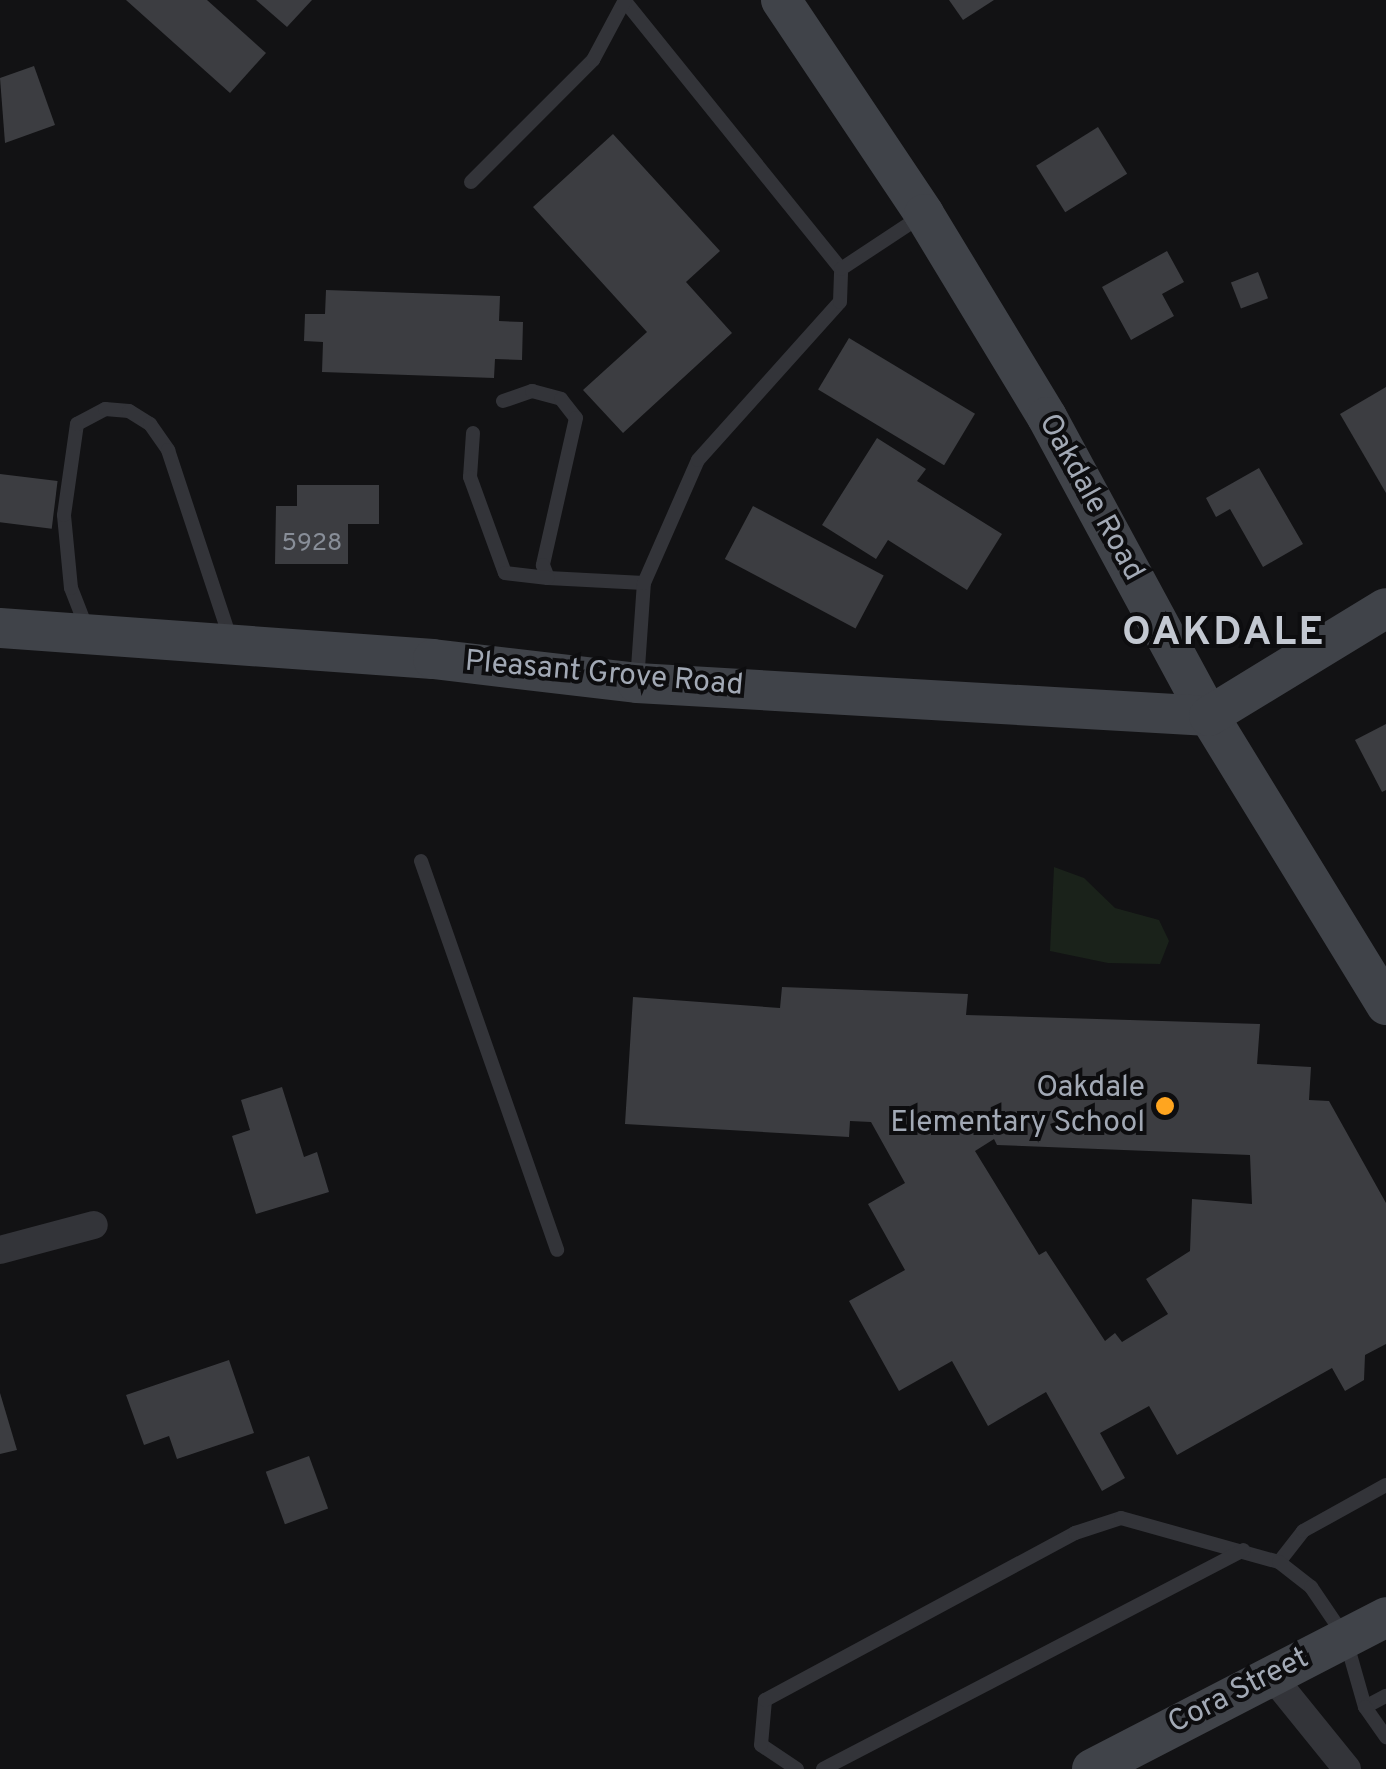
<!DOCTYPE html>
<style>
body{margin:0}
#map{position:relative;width:1386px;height:1769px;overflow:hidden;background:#121214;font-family:Overpass,sans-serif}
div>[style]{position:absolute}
.green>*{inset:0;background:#1a221a}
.building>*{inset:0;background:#3c3d41;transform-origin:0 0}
.lane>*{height:14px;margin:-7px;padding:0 7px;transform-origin:7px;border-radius:7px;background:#333439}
.street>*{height:28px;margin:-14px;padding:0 14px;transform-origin:14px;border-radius:14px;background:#333439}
.secondary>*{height:40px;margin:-20px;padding:0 20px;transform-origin:20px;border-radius:20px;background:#404349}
.dots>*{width:28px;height:28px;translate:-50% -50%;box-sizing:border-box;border:5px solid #0d0d0f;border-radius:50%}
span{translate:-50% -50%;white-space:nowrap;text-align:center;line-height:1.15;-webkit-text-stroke:8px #0d0d0f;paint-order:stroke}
.number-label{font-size:25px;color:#888e98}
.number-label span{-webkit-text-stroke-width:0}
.street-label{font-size:30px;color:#a2a9b5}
.poi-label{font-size:30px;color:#a2a9b5}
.right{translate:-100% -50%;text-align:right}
.district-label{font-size:40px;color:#c3c8d1;font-weight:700;letter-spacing:2.5px}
</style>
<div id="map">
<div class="green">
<div style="clip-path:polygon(1054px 867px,1084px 878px,1115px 908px,1159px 920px,1169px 941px,1160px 964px,1108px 963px,1050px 951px)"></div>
</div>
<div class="building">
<div style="clip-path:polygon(126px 0,207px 0,266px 53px,230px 93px)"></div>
<div style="clip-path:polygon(256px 0,312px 0,287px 27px)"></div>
<div style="clip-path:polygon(949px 0,994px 0,963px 20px)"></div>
<div style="clip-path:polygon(34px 66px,55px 125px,5px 143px,0 78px)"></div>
<div style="left:1098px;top:127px;width:55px;height:73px;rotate:58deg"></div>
<div style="clip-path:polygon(613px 134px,720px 251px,686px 282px,732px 333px,623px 433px,583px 390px,647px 332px,533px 207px)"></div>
<div style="clip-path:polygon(1167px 251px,1184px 282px,1162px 294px,1174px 316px,1131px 340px,1102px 287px)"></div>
<div style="left:1258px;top:272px;width:28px;height:29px;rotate:69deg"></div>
<div style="clip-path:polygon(326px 290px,500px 296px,499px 321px,523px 322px,522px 360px,495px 359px,494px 378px,322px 372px,323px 342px,304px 341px,305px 314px,325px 314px)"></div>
<div style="left:849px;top:338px;width:147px;height:60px;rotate:31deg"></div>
<div style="clip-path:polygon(1386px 387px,1386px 493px,1340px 414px)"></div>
<div style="clip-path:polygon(877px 438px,926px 469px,917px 481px,1002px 534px,967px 590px,888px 540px,876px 559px,822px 525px)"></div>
<div style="clip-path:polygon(1259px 468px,1303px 544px,1263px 567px,1230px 509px,1216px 517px,1206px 498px)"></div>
<div style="left:0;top:474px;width:58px;height:48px;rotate:7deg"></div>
<div style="clip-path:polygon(297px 485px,379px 485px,379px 524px,348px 524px,348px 564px,275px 564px,276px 506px,297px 506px)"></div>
<div style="left:753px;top:506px;width:148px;height:60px;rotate:28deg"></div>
<div style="clip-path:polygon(1386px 724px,1386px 790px,1382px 792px,1355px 740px)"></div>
<div style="clip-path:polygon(evenodd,782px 987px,968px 994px,966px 1015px,1260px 1024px,1257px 1064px,1311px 1067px,1309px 1100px,1329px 1101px,1386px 1203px,1386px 1344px,1365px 1355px,1364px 1380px,1345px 1391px,1332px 1368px,1177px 1455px,1149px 1406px,1100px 1433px,1125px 1478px,1102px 1491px,1046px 1392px,988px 1426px,952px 1361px,899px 1391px,849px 1301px,905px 1270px,868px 1204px,905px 1183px,871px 1122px,850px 1121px,849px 1137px,625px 1124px,633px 997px,780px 1008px,782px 987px,994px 1139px,997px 1145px,1250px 1155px,1252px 1204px,1192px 1199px,1190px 1251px,1146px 1279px,1168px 1314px,1122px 1342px,1115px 1333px,1105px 1341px,1046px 1251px,1039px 1255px,975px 1151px,994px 1139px)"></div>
<div style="clip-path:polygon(282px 1087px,304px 1157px,317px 1152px,329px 1192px,256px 1214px,232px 1136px,250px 1130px,241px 1100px)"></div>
<div style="clip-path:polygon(229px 1360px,254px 1433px,177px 1459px,169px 1436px,144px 1445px,126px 1395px)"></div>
<div style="clip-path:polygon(0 1393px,17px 1450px,0 1454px)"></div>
<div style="left:309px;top:1456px;width:56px;height:46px;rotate:70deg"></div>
</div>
<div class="lane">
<div style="left:624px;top:0;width:346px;rotate:51.1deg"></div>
<div style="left:471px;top:182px;width:173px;rotate:-45deg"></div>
<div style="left:593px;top:60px;width:68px;rotate:-61.9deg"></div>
<div style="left:503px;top:401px;width:31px;rotate:-19deg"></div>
<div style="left:532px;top:391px;width:30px;rotate:15deg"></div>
<div style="left:561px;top:399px;width:24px;rotate:52deg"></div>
<div style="left:576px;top:418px;width:151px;rotate:102.7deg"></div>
<div style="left:543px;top:565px;width:14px;rotate:69deg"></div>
<div style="left:548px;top:578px;width:96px;rotate:3deg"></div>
<div style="left:473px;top:433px;width:44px;rotate:93.9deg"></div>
<div style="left:470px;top:477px;width:102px;rotate:70deg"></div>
<div style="left:505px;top:573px;width:43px;rotate:6.6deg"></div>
<div style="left:87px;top:629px;width:44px;rotate:-111.3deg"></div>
<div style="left:71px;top:588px;width:73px;rotate:-95.5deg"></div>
<div style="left:64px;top:515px;width:92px;rotate:-81.9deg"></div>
<div style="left:77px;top:424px;width:32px;rotate:-28deg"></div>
<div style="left:105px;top:409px;width:24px;rotate:5deg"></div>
<div style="left:129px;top:411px;width:25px;rotate:32deg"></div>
<div style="left:150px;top:424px;width:32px;rotate:55deg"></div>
<div style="left:168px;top:450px;width:200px;rotate:71.7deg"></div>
<div style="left:637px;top:682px;width:99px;rotate:-86deg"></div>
<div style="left:644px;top:583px;width:134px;rotate:-66.3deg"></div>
<div style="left:698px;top:460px;width:212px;rotate:-48.1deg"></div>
<div style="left:840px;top:302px;width:33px;rotate:-88deg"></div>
<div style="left:841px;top:269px;width:95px;rotate:-33.4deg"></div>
<div style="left:421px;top:861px;width:412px;rotate:70.7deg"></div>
<div style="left:1279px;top:1562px;width:39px;rotate:-52deg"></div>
<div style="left:1303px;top:1531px;width:95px;rotate:-29deg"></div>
<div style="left:1365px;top:1707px;width:24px;rotate:-28deg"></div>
<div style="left:797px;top:1769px;width:43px;rotate:-146.3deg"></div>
<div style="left:761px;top:1745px;width:45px;rotate:-84.9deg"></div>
<div style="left:765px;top:1700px;width:352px;rotate:-28.3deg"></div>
<div style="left:1075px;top:1533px;width:48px;rotate:-18.1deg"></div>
<div style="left:1121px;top:1518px;width:164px;rotate:15.6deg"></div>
<div style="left:1279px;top:1562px;width:41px;rotate:38deg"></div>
<div style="left:1311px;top:1587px;width:60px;rotate:55.8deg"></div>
<div style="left:1345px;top:1637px;width:73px;rotate:74.1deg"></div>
<div style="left:1365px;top:1707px;width:37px;rotate:55deg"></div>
<div style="left:823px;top:1769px;width:474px;rotate:-27.5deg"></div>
</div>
<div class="street">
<div style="left:0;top:1250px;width:97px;rotate:-14.9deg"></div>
<div style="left:1271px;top:1675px;width:121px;rotate:51deg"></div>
</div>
<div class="secondary">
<div style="left:781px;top:0;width:257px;rotate:56.2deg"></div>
<div style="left:924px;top:214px;width:237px;rotate:58.8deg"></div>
<div style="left:1047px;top:417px;width:340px;rotate:61.6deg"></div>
<div style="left:1209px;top:716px;width:339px;rotate:58.5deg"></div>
<div style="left:0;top:628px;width:434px;rotate:4.1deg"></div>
<div style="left:433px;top:659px;width:205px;rotate:6.7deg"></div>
<div style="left:637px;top:683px;width:573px;rotate:3.3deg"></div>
<div style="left:1209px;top:716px;width:207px;rotate:-31.4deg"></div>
<div style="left:1092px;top:1769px;width:331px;rotate:-27.3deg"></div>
</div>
<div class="dots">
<div style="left:1165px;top:1106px;background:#ffa51f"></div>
</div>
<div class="number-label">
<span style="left:312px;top:544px">5928</span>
</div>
<div class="street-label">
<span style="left:1090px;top:498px;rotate:61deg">Oakdale Road</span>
<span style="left:604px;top:675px;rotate:5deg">Pleasant Grove Road</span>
<span style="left:1239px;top:1692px;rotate:-27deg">Cora Street</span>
</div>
<div class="poi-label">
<span class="right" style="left:1145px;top:1106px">Oakdale<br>Elementary School</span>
</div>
<div class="district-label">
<span style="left:1224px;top:634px">OAKDALE</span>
</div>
</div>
